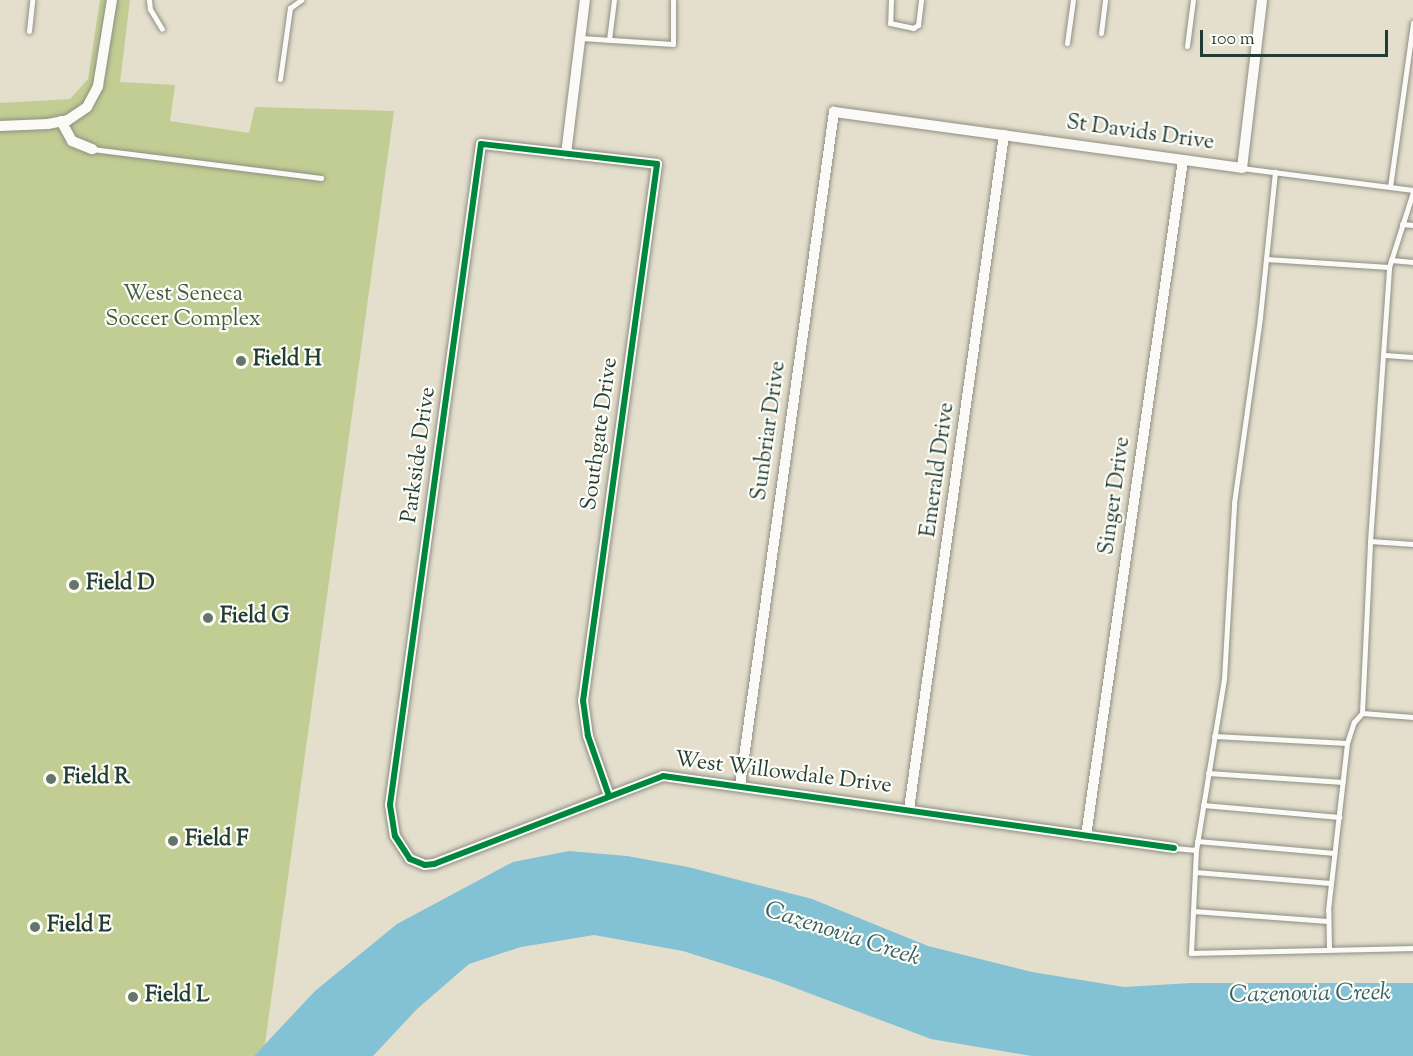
<!DOCTYPE html>
<style>
body{margin:0}
#map{position:relative;width:1413px;height:1056px;overflow:hidden;background:#e4decc;font-family:"Sorts Mill Goudy",serif}
div>[style]{position:absolute}
.green>*{inset:0;background:#c1cd93}
.water>*{inset:0;background:#83c1d4}
.roads{filter:drop-shadow(0 0 2px #8d8f84) drop-shadow(0 0 2px #8d8f84)}
.lane>*{height:5px;margin:-2.5px;padding:0 2.5px;transform-origin:2.5px;border-radius:2.5px;background:#fbfaf7}
.street>*{height:10px;margin:-5px;padding:0 5px;transform-origin:5px;border-radius:5px;background:#fbfaf7}
.cycleway>*{height:6px;margin:-3px;padding:0 3px;transform-origin:3px;border-radius:3px;background:#00873e}
.dots>*{width:16px;height:16px;translate:-50% -50%;box-sizing:border-box;border:3px solid #fdfcf7;border-radius:50%}
span{translate:-50% -50%;white-space:nowrap;text-align:center;line-height:1.15;-webkit-text-stroke:4.5px #fdfcf7;paint-order:stroke}
.street-label{font-size:22px;color:#1f3d34}
.park-label{font-size:22px;color:#405e40}
.poi-label{font-size:22px;color:#1f3d34;font-weight:700}
.left{translate:0 -50%;text-align:left}
.water-label{font-size:24px;color:#306165;font-style:italic}
.scale{position:absolute;left:1200px;top:30px;width:188px;height:27px;box-sizing:border-box;border:3px solid #1f3d34;border-top:0;padding-left:8px;font-size:18px;line-height:21px;white-space:nowrap;color:#1f3d34;-webkit-text-stroke:4px #fdfcf7;paint-order:stroke}
</style>
<div id="map">
<div class="green">
<div style="clip-path:polygon(100px 0,130px 0,120px 82px,175px 85px,170px 121px,249px 133px,255px 107px,394px 111px,265px 1044px,254px 1056px,0 1056px,0 103px,70px 99px,88px 79px)"></div>
</div>
<div class="water">
<div style="clip-path:polygon(569px 851px,627px 856px,688px 867px,812px 899px,928px 946px,1032px 972px,1124px 987px,1191px 983px,1413px 983px,1413px 1056px,1032px 1056px,931px 1039px,774px 980px,683px 951px,594px 935px,521px 947px,469px 964px,417px 1009px,373px 1056px,254px 1056px,315px 991px,397px 924px,513px 862px)"></div>
</div>
<div class="roads">
<div class="lane">
<div style="left:149px;top:0;width:9px;rotate:84deg"></div>
<div style="left:150px;top:9px;width:23px;rotate:59deg"></div>
<div style="left:891px;top:0;width:23px;rotate:92deg"></div>
<div style="left:890px;top:23px;width:24px;rotate:12deg"></div>
<div style="left:913px;top:28px;width:6px;rotate:-31deg"></div>
<div style="left:918px;top:25px;width:25px;rotate:-83deg"></div>
<div style="left:29px;top:31px;width:31px;rotate:-84deg"></div>
<div style="left:1101px;top:33px;width:33px;rotate:-83deg"></div>
<div style="left:581px;top:38px;width:92px;rotate:3.7deg"></div>
<div style="left:673px;top:44px;width:44px;rotate:-90deg"></div>
<div style="left:609px;top:40px;width:40px;rotate:-82.9deg"></div>
<div style="left:1067px;top:43px;width:43px;rotate:-82.1deg"></div>
<div style="left:1187px;top:46px;width:46px;rotate:-82.6deg"></div>
<div style="left:280px;top:79px;width:72px;rotate:-82deg"></div>
<div style="left:290px;top:8px;width:14px;rotate:-36deg"></div>
<div style="left:92px;top:149px;width:231px;rotate:7.2deg"></div>
<div style="left:1242px;top:168px;width:172px;rotate:7.3deg"></div>
<div style="left:1390px;top:187px;width:166px;rotate:-82deg"></div>
<div style="left:1402px;top:224px;width:11px;rotate:5deg"></div>
<div style="left:1266px;top:259px;width:123px;rotate:3.7deg"></div>
<div style="left:1389px;top:267px;width:79px;rotate:-72.3deg"></div>
<div style="left:1391px;top:260px;width:22px;rotate:5deg"></div>
<div style="left:1385px;top:355px;width:28px;rotate:4deg"></div>
<div style="left:1370px;top:541px;width:43px;rotate:4deg"></div>
<div style="left:1362px;top:713px;width:51px;rotate:4.5deg"></div>
<div style="left:1214px;top:736px;width:133px;rotate:3deg"></div>
<div style="left:1347px;top:743px;width:22px;rotate:-72deg"></div>
<div style="left:1354px;top:722px;width:12px;rotate:-48deg"></div>
<div style="left:1362px;top:713px;width:172px;rotate:-87.3deg"></div>
<div style="left:1370px;top:541px;width:275px;rotate:-86deg"></div>
<div style="left:1208px;top:773px;width:135px;rotate:3.8deg"></div>
<div style="left:1203px;top:805px;width:137px;rotate:5deg"></div>
<div style="left:1197px;top:841px;width:138px;rotate:5deg"></div>
<div style="left:1174px;top:848px;width:22px;rotate:5deg"></div>
<div style="left:1196px;top:850px;width:173px;rotate:-80.7deg"></div>
<div style="left:1224px;top:679px;width:176px;rotate:-86.7deg"></div>
<div style="left:1234px;top:503px;width:188px;rotate:-82deg"></div>
<div style="left:1260px;top:317px;width:146px;rotate:-84.1deg"></div>
<div style="left:1196px;top:850px;width:103px;rotate:92.8deg"></div>
<div style="left:1191px;top:953px;width:222px;rotate:-1.3deg"></div>
<div style="left:1195px;top:872px;width:136px;rotate:4.6deg"></div>
<div style="left:1193px;top:911px;width:135px;rotate:4.2deg"></div>
<div style="left:1329px;top:949px;width:39px;rotate:-91deg"></div>
<div style="left:1328px;top:910px;width:168px;rotate:-83.5deg"></div>
</div>
<div class="street">
<div style="left:61px;top:121px;width:23px;rotate:61deg"></div>
<div style="left:72px;top:141px;width:22px;rotate:22deg"></div>
<div style="left:0;top:126px;width:48px;rotate:-2.4deg"></div>
<div style="left:48px;top:124px;width:20px;rotate:-11deg"></div>
<div style="left:68px;top:120px;width:23px;rotate:-34deg"></div>
<div style="left:87px;top:107px;width:24px;rotate:-62deg"></div>
<div style="left:98px;top:86px;width:87px;rotate:-80.8deg"></div>
<div style="left:566px;top:154px;width:155px;rotate:-83deg"></div>
<div style="left:740px;top:786px;width:681px;rotate:-82.06deg"></div>
<div style="left:834px;top:112px;width:412px;rotate:7.8deg"></div>
<div style="left:1242px;top:168px;width:169px;rotate:-83.2deg"></div>
<div style="left:609px;top:796px;width:64px;rotate:-109.3deg"></div>
<div style="left:588px;top:736px;width:35px;rotate:-98deg"></div>
<div style="left:583px;top:701px;width:542px;rotate:-82.15deg"></div>
<div style="left:657px;top:164px;width:177px;rotate:-173.5deg"></div>
<div style="left:481px;top:144px;width:667px;rotate:97.84deg"></div>
<div style="left:390px;top:805px;width:31px;rotate:81deg"></div>
<div style="left:395px;top:836px;width:27px;rotate:57deg"></div>
<div style="left:410px;top:859px;width:16px;rotate:22deg"></div>
<div style="left:425px;top:865px;width:9px;rotate:-6deg"></div>
<div style="left:434px;top:864px;width:245px;rotate:-21deg"></div>
<div style="left:663px;top:776px;width:516px;rotate:8.02deg"></div>
<div style="left:909px;top:809px;width:681px;rotate:-81.98deg"></div>
<div style="left:1086px;top:836px;width:683px;rotate:-81.83deg"></div>
</div>
</div>
<div class="cycleway">
<div style="left:609px;top:796px;width:64px;rotate:-109.3deg"></div>
<div style="left:588px;top:736px;width:35px;rotate:-98deg"></div>
<div style="left:583px;top:701px;width:542px;rotate:-82.15deg"></div>
<div style="left:657px;top:164px;width:177px;rotate:-173.5deg"></div>
<div style="left:481px;top:144px;width:667px;rotate:97.84deg"></div>
<div style="left:390px;top:805px;width:31px;rotate:81deg"></div>
<div style="left:395px;top:836px;width:27px;rotate:57deg"></div>
<div style="left:410px;top:859px;width:16px;rotate:22deg"></div>
<div style="left:425px;top:865px;width:9px;rotate:-6deg"></div>
<div style="left:434px;top:864px;width:245px;rotate:-21deg"></div>
<div style="left:663px;top:776px;width:516px;rotate:8.02deg"></div>
</div>
<div class="dots">
<div style="left:241px;top:361px;background:#647569"></div>
<div style="left:74px;top:585px;background:#647569"></div>
<div style="left:208px;top:618px;background:#647569"></div>
<div style="left:51px;top:779px;background:#647569"></div>
<div style="left:173px;top:841px;background:#647569"></div>
<div style="left:35px;top:927px;background:#647569"></div>
<div style="left:133px;top:997px;background:#647569"></div>
</div>
<div class="street-label">
<span style="left:1140px;top:134px;rotate:8deg">St Davids Drive</span>
<span style="left:770px;top:431px;rotate:-82deg">Sunbriar Drive</span>
<span style="left:601px;top:434px;rotate:-82deg">Southgate Drive</span>
<span style="left:420px;top:455px;rotate:-82deg">Parkside Drive</span>
<span style="left:939px;top:470px;rotate:-82deg">Emerald Drive</span>
<span style="left:1116px;top:496px;rotate:-82deg">Singer Drive</span>
<span style="left:783px;top:774px;rotate:7deg">West Willowdale Drive</span>
</div>
<div class="park-label">
<span style="left:183px;top:308px">West Seneca<br>Soccer Complex</span>
</div>
<div class="poi-label">
<span class="left" style="left:253px;top:361px">Field H</span>
<span class="left" style="left:86px;top:585px">Field D</span>
<span class="left" style="left:220px;top:618px">Field G</span>
<span class="left" style="left:63px;top:779px">Field R</span>
<span class="left" style="left:185px;top:841px">Field F</span>
<span class="left" style="left:47px;top:927px">Field E</span>
<span class="left" style="left:145px;top:997px">Field L</span>
</div>
<div class="water-label">
<span style="left:842px;top:935px;rotate:18deg">Cazenovia Creek</span>
<span style="left:1310px;top:995px;rotate:-1deg">Cazenovia Creek</span>
</div>
<div class="scale">100 m</div>
</div>
